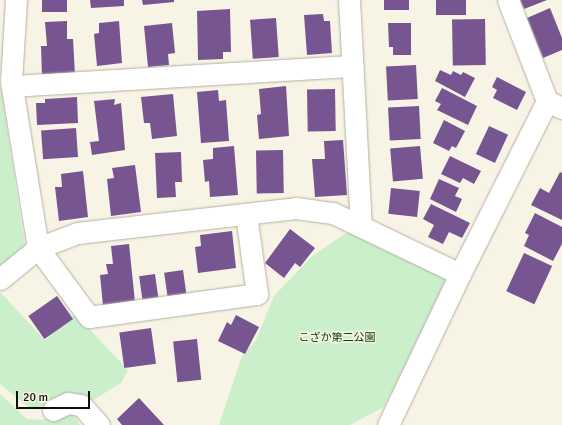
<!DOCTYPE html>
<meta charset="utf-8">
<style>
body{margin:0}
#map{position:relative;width:562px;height:425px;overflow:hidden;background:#f8f4e5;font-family:Signika,"Noto Sans JP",sans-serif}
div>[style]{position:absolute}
.green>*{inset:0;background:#cbefcb}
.building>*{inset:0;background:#765590;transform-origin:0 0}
.roads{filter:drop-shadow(0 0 1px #b4b0a2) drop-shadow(0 0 1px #b4b0a2)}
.street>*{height:21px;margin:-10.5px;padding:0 10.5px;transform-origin:10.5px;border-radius:10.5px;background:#fff}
span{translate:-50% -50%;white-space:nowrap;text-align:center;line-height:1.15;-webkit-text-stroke:3px #f8f4e5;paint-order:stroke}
.park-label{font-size:11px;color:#01410c}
.scale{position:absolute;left:16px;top:391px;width:74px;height:18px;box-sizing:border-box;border:2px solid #110f0b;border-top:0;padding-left:5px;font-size:12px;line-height:14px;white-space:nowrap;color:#110f0b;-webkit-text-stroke:3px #f8f4e5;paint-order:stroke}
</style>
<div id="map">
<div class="green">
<div style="clip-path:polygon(0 83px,25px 246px,0 267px)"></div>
<div style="clip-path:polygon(351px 230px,442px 271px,447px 283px,384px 407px,350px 425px,219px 425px,242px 356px,256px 340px,274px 296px,312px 256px)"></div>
<div style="clip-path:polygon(0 292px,45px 340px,75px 314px,128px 370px,121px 383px,93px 400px,68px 396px,32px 410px,0 384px)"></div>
<div style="clip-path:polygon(0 394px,27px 419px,41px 420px,70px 409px,80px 425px,0 425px)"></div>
</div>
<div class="building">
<div style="left:42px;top:0;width:25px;height:12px"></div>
<div style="clip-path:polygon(90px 0,124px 0,124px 6px,91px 8px)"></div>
<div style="clip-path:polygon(142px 0,174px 0,174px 2px,143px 5px)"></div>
<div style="left:384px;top:0;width:25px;height:10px"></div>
<div style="left:436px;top:0;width:30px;height:15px"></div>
<div style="clip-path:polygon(520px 0,547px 0,524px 9px)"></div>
<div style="clip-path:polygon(550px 8px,562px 38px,562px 50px,543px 58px,527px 18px)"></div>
<div style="clip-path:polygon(230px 9px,231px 52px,223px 52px,223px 59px,198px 60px,197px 11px)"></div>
<div style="clip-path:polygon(323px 14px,324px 21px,330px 21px,332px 53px,307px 55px,304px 15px)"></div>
<div style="left:276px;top:18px;width:39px;height:26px;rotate:86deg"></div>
<div style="left:485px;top:19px;width:46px;height:33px;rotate:89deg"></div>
<div style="clip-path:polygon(67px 21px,67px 39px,73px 39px,75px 75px,42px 77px,41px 46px,47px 46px,45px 22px)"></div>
<div style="clip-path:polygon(119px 21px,122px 63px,97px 66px,94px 34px,99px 33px,99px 23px)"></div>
<div style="clip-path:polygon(172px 23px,175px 53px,168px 54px,169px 65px,148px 67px,144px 26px)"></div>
<div style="clip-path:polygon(388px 23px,411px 23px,411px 55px,393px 55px,393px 47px,389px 47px)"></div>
<div style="left:416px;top:65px;width:34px;height:30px;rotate:87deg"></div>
<div style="clip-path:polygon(440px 70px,451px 75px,453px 71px,461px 75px,463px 72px,475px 78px,465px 97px,435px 81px)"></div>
<div style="clip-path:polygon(497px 77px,526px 92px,517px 110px,493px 98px,497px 90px,492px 87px)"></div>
<div style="clip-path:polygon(286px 86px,289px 136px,259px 139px,257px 115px,261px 114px,259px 89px)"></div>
<div style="clip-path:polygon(442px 88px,477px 106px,468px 125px,437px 110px,441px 104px,435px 101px)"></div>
<div style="left:335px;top:89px;width:42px;height:28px;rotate:89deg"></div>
<div style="clip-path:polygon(218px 90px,219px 101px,226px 100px,229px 141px,201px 143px,197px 92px)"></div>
<div style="clip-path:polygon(173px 94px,177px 136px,152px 139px,150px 123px,144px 123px,141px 97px)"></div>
<div style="clip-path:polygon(77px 97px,78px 123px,37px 125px,36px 103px,45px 103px,45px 99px)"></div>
<div style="clip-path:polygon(115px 99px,114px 105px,121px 103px,125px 150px,92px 155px,90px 142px,99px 141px,94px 101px)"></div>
<div style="left:419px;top:106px;width:33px;height:31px;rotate:87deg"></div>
<div style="clip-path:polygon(444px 120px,465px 131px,456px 148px,452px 146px,449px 151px,433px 143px)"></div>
<div style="left:489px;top:126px;width:21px;height:31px;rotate:25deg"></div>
<div style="left:76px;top:128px;width:29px;height:35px;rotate:86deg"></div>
<div style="clip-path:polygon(343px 140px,347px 195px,315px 197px,312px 159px,325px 159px,324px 141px)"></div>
<div style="clip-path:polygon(234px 146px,238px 195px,210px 197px,209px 181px,205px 182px,203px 160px,213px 159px,213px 148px)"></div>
<div style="left:420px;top:146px;width:33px;height:30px;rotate:85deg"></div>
<div style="left:283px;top:150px;width:43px;height:27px;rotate:89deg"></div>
<div style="clip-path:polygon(181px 152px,182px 182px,175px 182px,176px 197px,157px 198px,155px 153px)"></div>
<div style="clip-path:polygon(450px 156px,481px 171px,474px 184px,463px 178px,460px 183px,441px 174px)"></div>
<div style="clip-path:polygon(135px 165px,141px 212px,111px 216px,107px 179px,114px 178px,112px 168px)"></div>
<div style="clip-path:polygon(83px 171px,88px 217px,59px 221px,55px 187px,62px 187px,61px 174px)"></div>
<div style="clip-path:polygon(560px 172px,562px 173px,562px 220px,531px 205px,540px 188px,549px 193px)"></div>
<div style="clip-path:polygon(439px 179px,459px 188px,455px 196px,462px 199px,456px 212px,430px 199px)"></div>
<div style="left:391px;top:188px;width:29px;height:26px;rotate:6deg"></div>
<div style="clip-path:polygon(431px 204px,470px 223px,462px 238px,449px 232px,443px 244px,428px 237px,434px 225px,423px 219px)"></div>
<div style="clip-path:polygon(535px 213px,562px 227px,562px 244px,553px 261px,524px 246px,529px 235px,525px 233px)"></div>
<div style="clip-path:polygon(290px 229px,315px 248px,300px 267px,295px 263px,284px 278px,265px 263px)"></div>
<div style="clip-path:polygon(232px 231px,236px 268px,198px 273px,195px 247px,201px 246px,200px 235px)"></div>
<div style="clip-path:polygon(129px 244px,135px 302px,103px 306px,100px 275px,108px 274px,106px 264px,113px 264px,111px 246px)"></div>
<div style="left:524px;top:253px;width:31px;height:42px;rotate:25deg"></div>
<div style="left:183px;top:270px;width:27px;height:19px;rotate:82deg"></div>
<div style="left:155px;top:274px;width:27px;height:16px;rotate:82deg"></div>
<div style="left:57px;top:296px;width:28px;height:35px;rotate:55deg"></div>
<div style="clip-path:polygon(236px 315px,259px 327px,245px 354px,218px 341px,227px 322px,231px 325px)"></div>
<div style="left:151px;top:328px;width:36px;height:32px;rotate:82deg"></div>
<div style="left:197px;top:339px;width:41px;height:24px;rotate:84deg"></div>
<div style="clip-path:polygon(139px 398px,164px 425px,122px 425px,117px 419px)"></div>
</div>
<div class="roads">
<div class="street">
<div style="left:16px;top:0;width:81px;rotate:93.5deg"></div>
<div style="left:11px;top:81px;width:169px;rotate:80.8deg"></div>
<div style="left:38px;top:248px;width:86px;rotate:53.5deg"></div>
<div style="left:89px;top:317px;width:170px;rotate:-7.8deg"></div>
<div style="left:257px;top:294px;width:81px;rotate:-97.8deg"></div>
<div style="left:349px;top:0;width:226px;rotate:87deg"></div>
<div style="left:508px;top:0;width:108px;rotate:68.9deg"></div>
<div style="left:12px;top:86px;width:341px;rotate:-3.4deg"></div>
<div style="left:0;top:279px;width:49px;rotate:-39.2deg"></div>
<div style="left:38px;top:248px;width:42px;rotate:-21deg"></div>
<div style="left:77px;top:233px;width:220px;rotate:-6.5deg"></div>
<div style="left:296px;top:208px;width:37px;rotate:8deg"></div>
<div style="left:333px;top:213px;width:141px;rotate:25.7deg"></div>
<div style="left:53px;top:410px;width:17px;rotate:-25deg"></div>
<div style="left:68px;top:403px;width:13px;rotate:9deg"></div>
<div style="left:81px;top:405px;width:27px;rotate:48deg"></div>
<div style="left:388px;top:425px;width:167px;rotate:-64.5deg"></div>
<div style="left:460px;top:274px;width:194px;rotate:-63.3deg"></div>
<div style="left:547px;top:101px;width:17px;rotate:25deg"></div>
</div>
</div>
<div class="park-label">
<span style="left:337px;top:338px">こざか第二公園</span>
</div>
<div class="scale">20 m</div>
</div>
